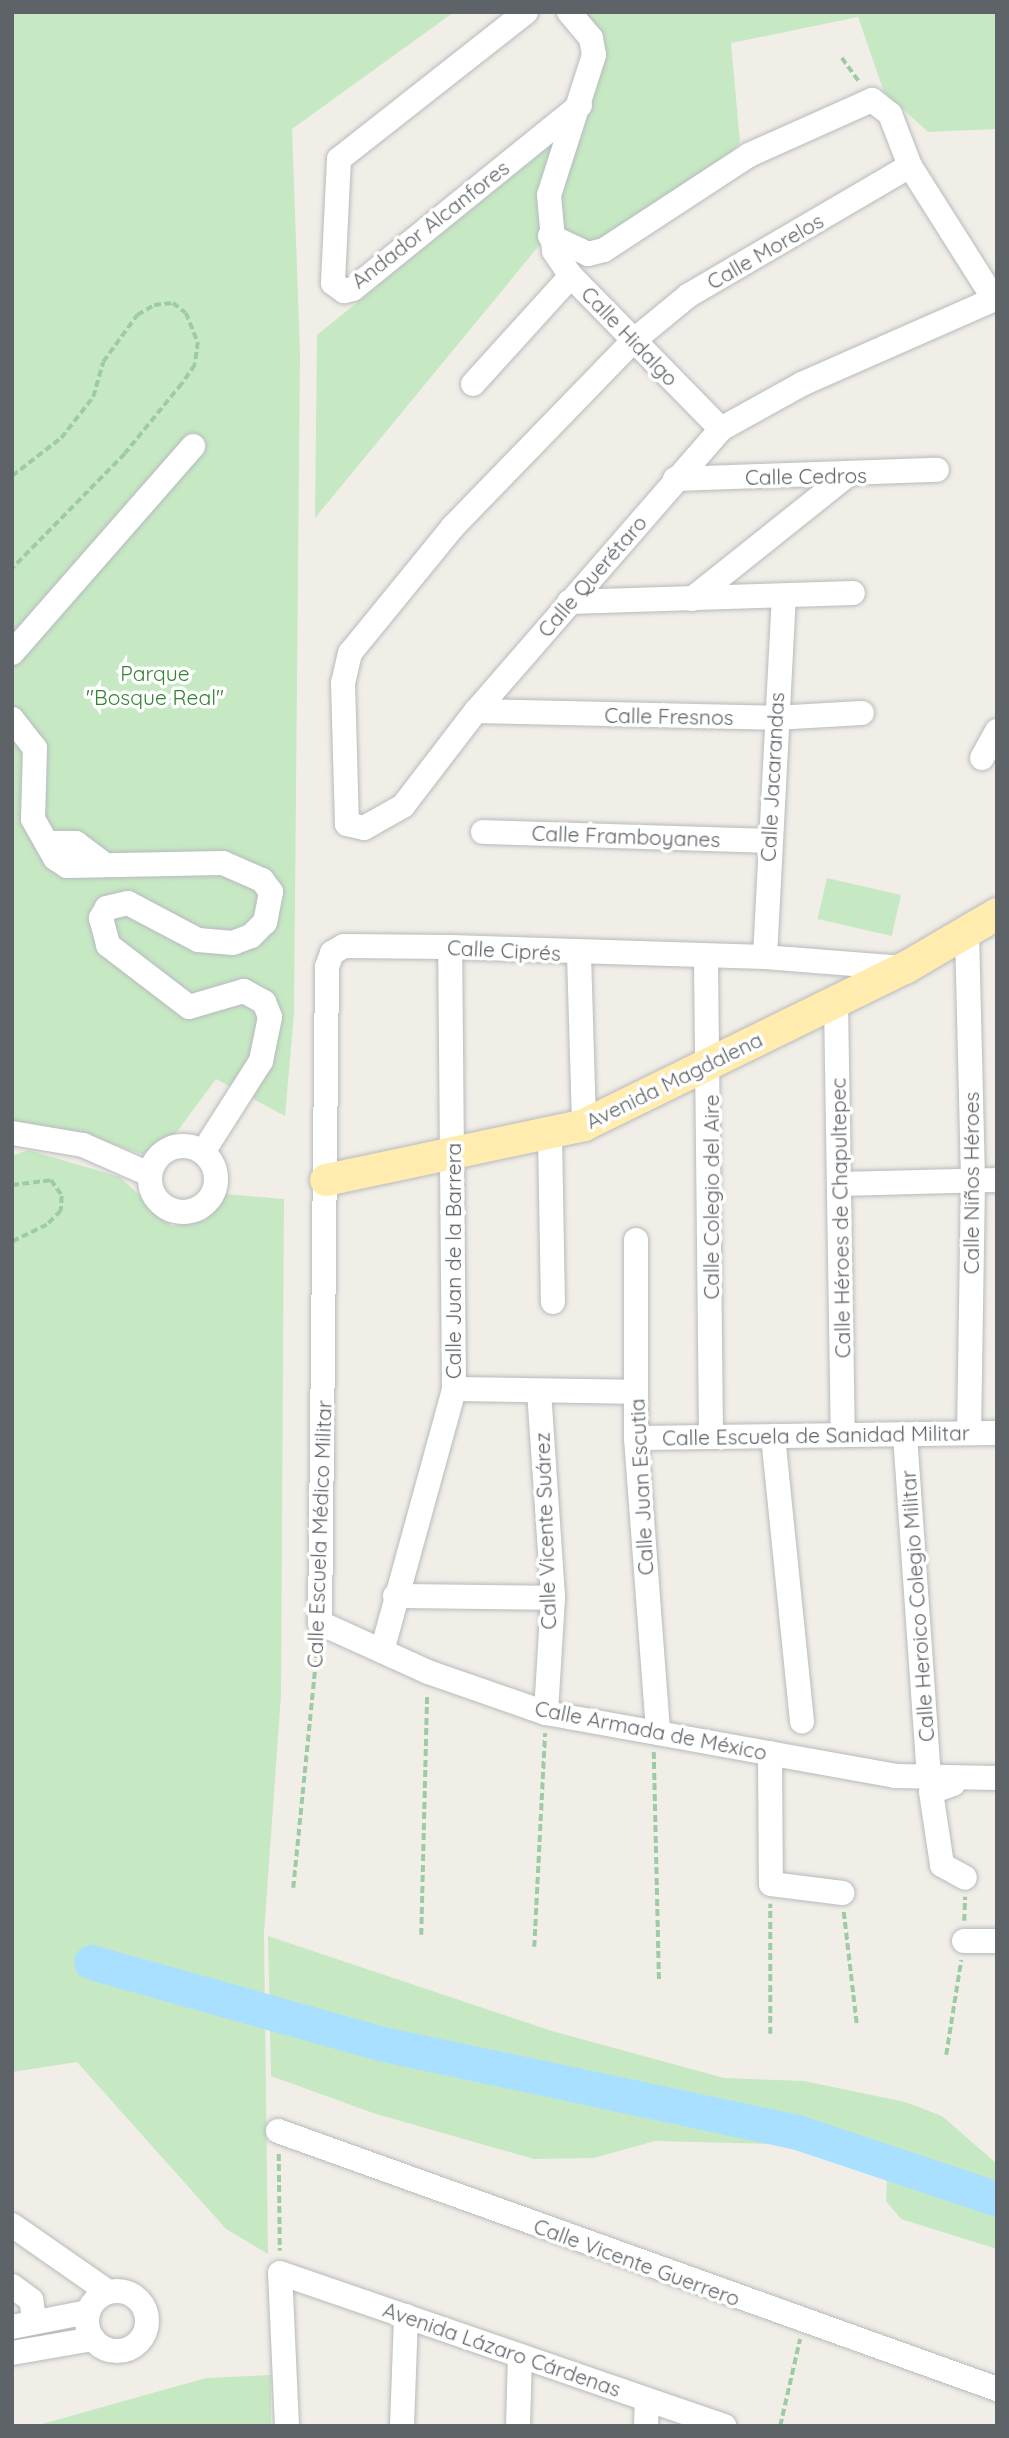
<!DOCTYPE html>
<meta charset="utf-8">
<style>
body{margin:0}
#map{position:relative;width:1009px;height:2438px;overflow:hidden;background:#f1eee7;font-family:Quicksand,sans-serif}
div>[style]{position:absolute}
.green>*{inset:0;background:#c6e9c3;transform-origin:0 0}
.river>*{height:35px;margin:-17.5px;padding:0 17.5px;transform-origin:17.5px;border-radius:17.5px;background:#a9e0ff}
.path>*{height:3.5px;margin-top:-1.75px;transform-origin:0;background:repeating-linear-gradient(90deg,#9ccba6 0 7px,transparent 0 10.5px)}
.roads{filter:drop-shadow(0 0 2px #b7babe) drop-shadow(0 0 2px #b7babe)}
.minor>*{height:24px;margin:-12px;padding:0 12px;transform-origin:12px;border-radius:12px;background:#fff}
.minor>.ring{margin:-12px;padding:0;box-sizing:content-box;background:none;border:24px solid #fff;border-radius:50%}
.major>*{height:32px;margin:-16px;padding:0 16px;transform-origin:16px;border-radius:16px;background:#ffecae}
span{translate:-50% -50%;white-space:nowrap;text-align:center;line-height:1.15;-webkit-text-stroke:7px #fff;paint-order:stroke}
.street-label{font-size:21px;color:#5e6368}
.park-label{font-size:21px;color:#338431}
.frame{position:absolute;inset:0;border:14px solid #5e6368;pointer-events:none}
</style>
<div id="map">
<div class="green">
<div style="clip-path:polygon(12px 12px,454px 12px,292px 129px,300px 353px,294px 1014px,285px 1116px,216px 1079px,174px 1136px,147px 1156px,81px 1133px,12px 1127px)"></div>
<div style="clip-path:polygon(582px 12px,997px 12px,997px 129px,928px 132px,884px 92px,858px 17px,731px 43px,740px 142px,722px 166px,592px 266px,542px 242px,315px 518px,317px 335px,589px 114px,604px 46px)"></div>
<div style="left:827px;top:878px;width:76px;height:42px;rotate:13deg"></div>
<div style="clip-path:polygon(28px 1150px,120px 1177px,172px 1226px,205px 1220px,225px 1194px,284px 1199px,281px 1695px,264px 1933px,268px 2254px,226px 2229px,77px 2062px,12px 2072px,12px 1156px)"></div>
<div style="clip-path:polygon(268px 1936px,552px 2031px,724px 2078px,804px 2081px,905px 2102px,942px 2116px,997px 2164px,997px 2249px,901px 2219px,886px 2201px,887px 2181px,808px 2145px,655px 2141px,594px 2158px,534px 2159px,373px 2113px,271px 2076px)"></div>
<div style="clip-path:polygon(271px 2375px,271px 2426px,35px 2426px,206px 2378px)"></div>
</div>
<div class="river">
<div style="left:91px;top:1962px;width:303px;rotate:15.7deg"></div>
<div style="left:383px;top:2044px;width:423px;rotate:12deg"></div>
<div style="left:797px;top:2132px;width:211px;rotate:18.5deg"></div>
</div>
<div class="path">
<div style="left:842px;top:58px;width:29px;rotate:54deg"></div>
<div style="left:12px;top:476px;width:62px;rotate:-37.8deg"></div>
<div style="left:61px;top:438px;width:52px;rotate:-52deg"></div>
<div style="left:93px;top:397px;width:36px;rotate:-74deg"></div>
<div style="left:103px;top:362px;width:58px;rotate:-54.1deg"></div>
<div style="left:137px;top:315px;width:20px;rotate:-30deg"></div>
<div style="left:154px;top:305px;width:19px;rotate:-6deg"></div>
<div style="left:173px;top:303px;width:16px;rotate:38deg"></div>
<div style="left:186px;top:313px;width:31px;rotate:68deg"></div>
<div style="left:198px;top:342px;width:23px;rotate:97deg"></div>
<div style="left:195px;top:365px;width:23px;rotate:124deg"></div>
<div style="left:182px;top:384px;width:90px;rotate:129.2deg"></div>
<div style="left:125px;top:454px;width:161px;rotate:134.5deg"></div>
<div style="left:12px;top:1185px;width:39px;rotate:-7deg"></div>
<div style="left:51px;top:1180px;width:19px;rotate:55deg"></div>
<div style="left:62px;top:1196px;width:15px;rotate:94deg"></div>
<div style="left:61px;top:1211px;width:20px;rotate:135deg"></div>
<div style="left:47px;top:1225px;width:39px;rotate:154deg"></div>
<div style="left:654px;top:1752px;width:229px;rotate:88.7deg"></div>
<div style="left:293px;top:1888px;width:243px;rotate:-84.3deg"></div>
<div style="left:844px;top:1912px;width:113px;rotate:83.4deg"></div>
<div style="left:964px;top:1921px;width:24px;rotate:-88deg"></div>
<div style="left:421px;top:1935px;width:239px;rotate:-88.6deg"></div>
<div style="left:534px;top:1947px;width:214px;rotate:-87.1deg"></div>
<div style="left:770px;top:2034px;width:130px;rotate:-90deg"></div>
<div style="left:946px;top:2055px;width:96px;rotate:-81deg"></div>
<div style="left:279px;top:2154px;width:97px;rotate:89.4deg"></div>
<div style="left:780px;top:2426px;width:89px;rotate:-77.1deg"></div>
</div>
<div class="roads">
<div class="minor">
<div style="left:526px;top:12px;width:238px;rotate:141.8deg"></div>
<div style="left:339px;top:159px;width:124px;rotate:92.8deg"></div>
<div style="left:333px;top:283px;width:14px;rotate:36deg"></div>
<div style="left:344px;top:291px;width:9px;rotate:-13deg"></div>
<div style="left:353px;top:289px;width:292px;rotate:-39deg"></div>
<div style="left:569px;top:12px;width:34px;rotate:50deg"></div>
<div style="left:591px;top:38px;width:17px;rotate:80deg"></div>
<div style="left:594px;top:55px;width:147px;rotate:107.8deg"></div>
<div style="left:549px;top:195px;width:56px;rotate:84.9deg"></div>
<div style="left:554px;top:251px;width:30px;rotate:56deg"></div>
<div style="left:571px;top:276px;width:214px;rotate:45.6deg"></div>
<div style="left:910px;top:166px;width:256px;rotate:149.7deg"></div>
<div style="left:689px;top:295px;width:72px;rotate:140.6deg"></div>
<div style="left:633px;top:341px;width:260px;rotate:134.1deg"></div>
<div style="left:452px;top:528px;width:161px;rotate:129.2deg"></div>
<div style="left:350px;top:653px;width:31px;rotate:103deg"></div>
<div style="left:343px;top:683px;width:141px;rotate:88.4deg"></div>
<div style="left:347px;top:824px;width:17px;rotate:13deg"></div>
<div style="left:364px;top:828px;width:45px;rotate:-29.4deg"></div>
<div style="left:403px;top:806px;width:120px;rotate:-52.5deg"></div>
<div style="left:476px;top:711px;width:374px;rotate:-49deg"></div>
<div style="left:721px;top:429px;width:93px;rotate:-29.1deg"></div>
<div style="left:802px;top:384px;width:213px;rotate:-23.8deg"></div>
<div style="left:550px;top:236px;width:42px;rotate:25.3deg"></div>
<div style="left:588px;top:254px;width:16px;rotate:-14deg"></div>
<div style="left:604px;top:250px;width:173px;rotate:-33.2deg"></div>
<div style="left:749px;top:155px;width:135px;rotate:-24.1deg"></div>
<div style="left:872px;top:100px;width:23px;rotate:38deg"></div>
<div style="left:890px;top:114px;width:56px;rotate:69deg"></div>
<div style="left:910px;top:166px;width:157px;rotate:57.7deg"></div>
<div style="left:473px;top:384px;width:146px;rotate:-47.8deg"></div>
<div style="left:675px;top:479px;width:262px;rotate:-2deg"></div>
<div style="left:692px;top:599px;width:197px;rotate:-38.6deg"></div>
<div style="left:569px;top:602px;width:284px;rotate:-1.8deg"></div>
<div style="left:12px;top:653px;width:275px;rotate:-48.8deg"></div>
<div style="left:476px;top:711px;width:298px;rotate:1.3deg"></div>
<div style="left:774px;top:718px;width:88px;rotate:-3.3deg"></div>
<div style="left:12px;top:719px;width:37px;rotate:52deg"></div>
<div style="left:35px;top:748px;width:71px;rotate:91.6deg"></div>
<div style="left:33px;top:819px;width:45px;rotate:60.6deg"></div>
<div style="left:55px;top:858px;width:14px;rotate:34deg"></div>
<div style="left:67px;top:866px;width:156px;rotate:-1.1deg"></div>
<div style="left:223px;top:863px;width:43px;rotate:23.6deg"></div>
<div style="left:262px;top:880px;width:15px;rotate:53deg"></div>
<div style="left:271px;top:892px;width:31px;rotate:101deg"></div>
<div style="left:265px;top:922px;width:20px;rotate:135deg"></div>
<div style="left:251px;top:936px;width:19px;rotate:159deg"></div>
<div style="left:233px;top:943px;width:35px;rotate:-175deg"></div>
<div style="left:198px;top:940px;width:79px;rotate:-152.1deg"></div>
<div style="left:128px;top:903px;width:22px;rotate:167deg"></div>
<div style="left:107px;top:908px;width:12px;rotate:121deg"></div>
<div style="left:101px;top:918px;width:28px;rotate:75deg"></div>
<div style="left:108px;top:945px;width:102px;rotate:37.4deg"></div>
<div style="left:189px;top:1007px;width:57px;rotate:-16.2deg"></div>
<div style="left:244px;top:991px;width:23px;rotate:29deg"></div>
<div style="left:264px;top:1002px;width:16px;rotate:68deg"></div>
<div style="left:270px;top:1017px;width:45px;rotate:101.6deg"></div>
<div style="left:261px;top:1061px;width:108px;rotate:122.5deg"></div>
<div style="left:982px;top:758px;width:31px;rotate:-61deg"></div>
<div style="left:483px;top:832px;width:285px;rotate:1.8deg"></div>
<div style="left:47px;top:843px;width:29px"></div>
<div style="left:76px;top:843px;width:31px;rotate:37deg"></div>
<div style="left:967px;top:933px;width:248px;rotate:88.6deg"></div>
<div style="left:973px;top:1181px;width:252px;rotate:90.9deg"></div>
<div style="left:579px;top:954px;width:171px;rotate:88.3deg"></div>
<div style="left:765px;top:957px;width:361px;rotate:-87deg"></div>
<div style="left:706px;top:958px;width:479px;rotate:89.4deg"></div>
<div style="left:904px;top:968px;width:139px;rotate:-175.5deg"></div>
<div style="left:765px;top:957px;width:315px;rotate:-178.2deg"></div>
<div style="left:450px;top:947px;width:106px;rotate:-179.5deg"></div>
<div style="left:344px;top:946px;width:14px;rotate:150deg"></div>
<div style="left:332px;top:953px;width:15px;rotate:110deg"></div>
<div style="left:327px;top:967px;width:656px;rotate:90.61deg"></div>
<div style="left:320px;top:1623px;width:119px;rotate:24.4deg"></div>
<div style="left:428px;top:1672px;width:125px;rotate:19.2deg"></div>
<div style="left:546px;top:1713px;width:355px;rotate:10.2deg"></div>
<div style="left:895px;top:1776px;width:102px;rotate:1.1deg"></div>
<div style="left:836px;top:1002px;width:433px;rotate:89.1deg"></div>
<div style="left:12px;top:1133px;width:72px;rotate:9.6deg"></div>
<div style="left:83px;top:1145px;width:72px;rotate:23.7deg"></div>
<div style="left:550px;top:1135px;width:167px;rotate:89deg"></div>
<div class="ring" style="left:150px;top:1146px;width:42px;height:42px"></div>
<div style="left:842px;top:1184px;width:155px;rotate:-1.5deg"></div>
<div style="left:636px;top:1240px;width:198px;rotate:90deg"></div>
<div style="left:636px;top:1438px;width:296px;rotate:85.7deg"></div>
<div style="left:454px;top:1389px;width:181px;rotate:0.9deg"></div>
<div style="left:539px;top:1391px;width:207px;rotate:86.1deg"></div>
<div style="left:553px;top:1598px;width:115px;rotate:93.5deg"></div>
<div style="left:905px;top:1435px;width:343px;rotate:86deg"></div>
<div style="left:773px;top:1436px;width:287px;rotate:84.2deg"></div>
<div style="left:636px;top:1438px;width:361px;rotate:-0.8deg"></div>
<div style="left:395px;top:1596px;width:158px;rotate:0.7deg"></div>
<div style="left:382px;top:1651px;width:272px;rotate:-74.6deg"></div>
<div style="left:454px;top:1389px;width:442px;rotate:-90.5deg"></div>
<div style="left:770px;top:1753px;width:131px;rotate:89.6deg"></div>
<div style="left:771px;top:1884px;width:72px;rotate:7.2deg"></div>
<div style="left:953px;top:1778px;width:6px;rotate:90deg"></div>
<div style="left:953px;top:1784px;width:23px;rotate:160deg"></div>
<div style="left:931px;top:1792px;width:74px;rotate:81.4deg"></div>
<div style="left:942px;top:1865px;width:26px;rotate:29deg"></div>
<div style="left:964px;top:1941px;width:33px"></div>
<div style="left:278px;top:2131px;width:764px;rotate:19.74deg"></div>
<div style="left:12px;top:2225px;width:117px;rotate:34.9deg"></div>
<div style="left:12px;top:2286px;width:24px;rotate:36deg"></div>
<div style="left:31px;top:2300px;width:22px;rotate:80deg"></div>
<div class="ring" style="left:87px;top:2291px;width:36px;height:36px"></div>
<div style="left:12px;top:2327px;width:77px;rotate:-11.2deg"></div>
<div style="left:12px;top:2353px;width:82px;rotate:-9.8deg"></div>
<div style="left:287px;top:2426px;width:153px;rotate:-92.6deg"></div>
<div style="left:280px;top:2273px;width:470px;rotate:19deg"></div>
<div style="left:402px;top:2426px;width:110px;rotate:-87.9deg"></div>
<div style="left:518px;top:2426px;width:70px;rotate:-88.4deg"></div>
<div style="left:646px;top:2426px;width:26px;rotate:-88deg"></div>
</div>
<div class="major">
<div style="left:326px;top:1180px;width:264px;rotate:-12deg"></div>
<div style="left:584px;top:1125px;width:357px;rotate:-26.1deg"></div>
<div style="left:905px;top:968px;width:107px;rotate:-30.4deg"></div>
</div>
</div>
<div class="street-label">
<span style="left:430px;top:224px;rotate:-38deg">Andador Alcanfores</span>
<span style="left:765px;top:251px;rotate:-30deg">Calle Morelos</span>
<span style="left:630px;top:336px;rotate:46deg">Calle Hidalgo</span>
<span style="left:806px;top:476px;rotate:-1deg">Calle Cedros</span>
<span style="left:592px;top:576px;rotate:-49deg">Calle Querétaro</span>
<span style="left:669px;top:716px;rotate:1deg">Calle Fresnos</span>
<span style="left:772px;top:777px;rotate:-87deg">Calle Jacarandas</span>
<span style="left:626px;top:836px;rotate:2deg">Calle Framboyanes</span>
<span style="left:504px;top:950px;rotate:3deg">Calle Ciprés</span>
<span style="left:674px;top:1080px;rotate:-26deg">Avenida Magdalena</span>
<span style="left:971px;top:1183px;rotate:-90deg">Calle Niños Héroes</span>
<span style="left:711px;top:1197px;rotate:-90deg">Calle Colegio del Aire</span>
<span style="left:840px;top:1218px;rotate:-91deg">Calle Héroes de Chapultepec</span>
<span style="left:453px;top:1261px;rotate:-90deg">Calle Juan de la Barrera</span>
<span style="left:816px;top:1435px;rotate:-1deg">Calle Escuela de Sanidad Militar</span>
<span style="left:641px;top:1487px;rotate:-93deg">Calle Juan Escutia</span>
<span style="left:545px;top:1531px;rotate:-92deg">Calle Vicente Suárez</span>
<span style="left:319px;top:1534px;rotate:-88deg">Calle Escuela Médico Militar</span>
<span style="left:917px;top:1606px;rotate:-94deg">Calle Heroico Colegio Militar</span>
<span style="left:651px;top:1730px;rotate:11deg">Calle Armada de México</span>
<span style="left:637px;top:2262px;rotate:20deg">Calle Vicente Guerrero</span>
<span style="left:502px;top:2349px;rotate:19deg">Avenida Lázaro Cárdenas</span>
</div>
<div class="park-label">
<span style="left:155px;top:685px">Parque<br>"Bosque Real"</span>
</div>
<div class="frame"></div>
</div>
